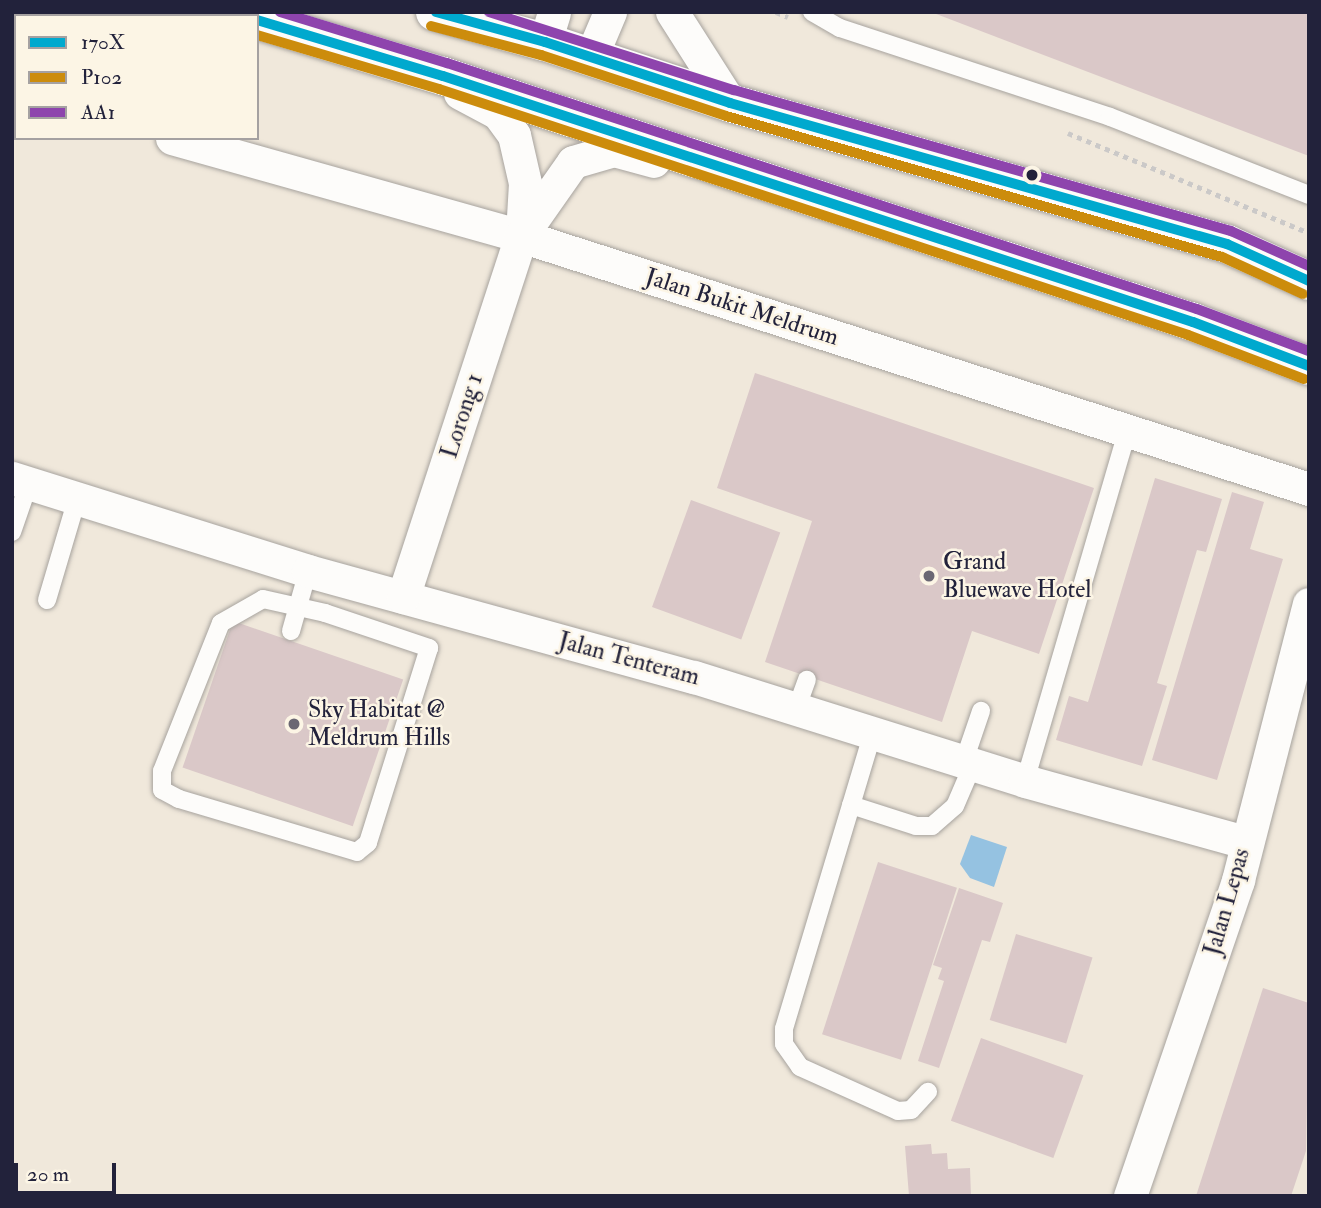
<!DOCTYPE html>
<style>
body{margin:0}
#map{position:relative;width:1321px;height:1208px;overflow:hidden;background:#f0e8db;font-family:"IM FELL Double Pica",serif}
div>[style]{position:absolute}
.water>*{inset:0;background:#95c2e1}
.building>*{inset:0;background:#dac8c8;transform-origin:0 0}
.path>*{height:4.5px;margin-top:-2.25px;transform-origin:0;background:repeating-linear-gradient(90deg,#cbc9c8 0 5px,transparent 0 10px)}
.roads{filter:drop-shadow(0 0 2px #a7a39e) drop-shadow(0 0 2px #a7a39e)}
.service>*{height:18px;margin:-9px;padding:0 9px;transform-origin:9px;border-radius:9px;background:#fdfcfa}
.minor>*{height:33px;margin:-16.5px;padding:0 16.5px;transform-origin:16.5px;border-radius:16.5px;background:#fdfcfa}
.primary>*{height:38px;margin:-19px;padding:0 19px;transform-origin:19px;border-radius:19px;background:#fdfcfa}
.bus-1>*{height:10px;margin:-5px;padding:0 5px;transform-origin:5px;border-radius:5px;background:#00a9ce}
.bus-2>*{height:10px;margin:-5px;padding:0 5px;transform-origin:5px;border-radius:5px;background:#cc8c0c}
.bus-3>*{height:10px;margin:-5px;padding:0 5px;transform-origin:5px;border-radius:5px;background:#8e44ad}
.dots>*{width:19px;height:19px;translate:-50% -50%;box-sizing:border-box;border:4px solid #fcf5e5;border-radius:50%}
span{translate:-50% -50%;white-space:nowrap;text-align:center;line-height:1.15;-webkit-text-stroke:5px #fcf5e5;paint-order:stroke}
.street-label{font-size:24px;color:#22223b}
.poi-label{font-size:24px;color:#22223b}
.left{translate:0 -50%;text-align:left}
.frame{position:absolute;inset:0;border:14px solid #22223b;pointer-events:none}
.legend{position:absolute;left:14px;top:14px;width:245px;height:126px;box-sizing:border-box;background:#fcf5e5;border:2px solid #a5a1a1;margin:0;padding:9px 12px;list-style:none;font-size:21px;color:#22223b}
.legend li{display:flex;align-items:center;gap:14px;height:35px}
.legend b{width:35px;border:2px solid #a5a1a1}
.scale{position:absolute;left:14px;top:1163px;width:102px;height:32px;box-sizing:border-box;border:4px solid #22223b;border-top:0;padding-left:9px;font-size:21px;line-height:24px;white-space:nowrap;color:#22223b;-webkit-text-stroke:5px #fcf5e5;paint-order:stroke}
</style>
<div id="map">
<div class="water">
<div style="clip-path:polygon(971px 835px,1007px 847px,994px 887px,970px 878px,960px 864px)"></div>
</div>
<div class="building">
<div style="clip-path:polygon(931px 12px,1309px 12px,1309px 156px)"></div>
<div style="clip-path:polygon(755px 373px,1094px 488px,1039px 654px,972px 631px,942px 722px,765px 662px,812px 521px,717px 488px)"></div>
<div style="clip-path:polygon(1155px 478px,1222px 499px,1206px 552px,1197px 550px,1157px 683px,1167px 686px,1142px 766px,1056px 740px,1069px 696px,1088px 702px)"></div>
<div style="clip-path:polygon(1232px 492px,1264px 502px,1250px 549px,1283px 559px,1217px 780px,1152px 760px)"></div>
<div style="left:691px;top:500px;width:95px;height:114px;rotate:20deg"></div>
<div style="left:233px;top:621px;width:180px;height:155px;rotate:19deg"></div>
<div style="left:878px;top:862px;width:83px;height:181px;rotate:18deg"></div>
<div style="clip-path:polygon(959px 888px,1003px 903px,990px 942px,982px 940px,939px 1068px,918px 1061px,944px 981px,938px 979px,942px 968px,933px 965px)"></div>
<div style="left:1016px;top:934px;width:80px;height:90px;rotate:17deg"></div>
<div style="clip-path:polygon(1263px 988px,1309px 1003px,1306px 1151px,1291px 1196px,1196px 1196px)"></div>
<div style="left:981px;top:1038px;width:109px;height:88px;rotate:20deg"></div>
<div style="clip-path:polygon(931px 1144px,932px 1154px,947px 1153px,948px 1169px,970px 1168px,971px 1196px,909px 1196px,905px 1146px)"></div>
</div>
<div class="path">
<div style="left:776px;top:12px;width:13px;rotate:23deg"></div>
<div style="left:1068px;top:133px;width:261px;rotate:22.5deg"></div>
</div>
<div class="roads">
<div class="service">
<div style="left:812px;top:12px;width:32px;rotate:30deg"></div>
<div style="left:840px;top:28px;width:284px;rotate:18.2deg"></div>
<div style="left:1110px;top:117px;width:214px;rotate:21.4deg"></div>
<div style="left:12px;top:532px;width:52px;rotate:-70.9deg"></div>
<div style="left:263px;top:599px;width:64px;rotate:12.7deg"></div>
<div style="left:325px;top:613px;width:110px;rotate:18.6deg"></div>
<div style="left:429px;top:648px;width:204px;rotate:107.4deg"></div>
<div style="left:368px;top:843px;width:14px;rotate:141deg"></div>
<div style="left:357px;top:852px;width:186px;rotate:-163.4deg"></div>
<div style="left:179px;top:799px;width:19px;rotate:-152deg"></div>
<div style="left:162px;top:790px;width:19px;rotate:-90deg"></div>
<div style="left:162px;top:771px;width:159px;rotate:-68.3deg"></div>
<div style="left:221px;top:623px;width:48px;rotate:-29.7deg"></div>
<div style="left:47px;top:600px;width:105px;rotate:-73.5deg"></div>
<div style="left:291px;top:631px;width:62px;rotate:-74.2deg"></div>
<div style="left:797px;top:707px;width:29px;rotate:-70deg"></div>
<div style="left:873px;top:732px;width:310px;rotate:106.7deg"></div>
<div style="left:784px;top:1029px;width:15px;rotate:90deg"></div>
<div style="left:784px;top:1044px;width:28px;rotate:55deg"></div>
<div style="left:800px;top:1067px;width:107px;rotate:24.2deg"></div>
<div style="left:898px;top:1111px;width:13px;rotate:-4deg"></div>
<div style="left:911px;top:1110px;width:25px;rotate:-47deg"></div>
<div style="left:964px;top:761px;width:53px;rotate:-71.2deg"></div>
<div style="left:1025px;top:781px;width:364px;rotate:-73.7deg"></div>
<div style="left:851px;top:805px;width:68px;rotate:17.9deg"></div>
<div style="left:916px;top:826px;width:16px"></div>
<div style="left:932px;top:826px;width:30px;rotate:-41deg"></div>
<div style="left:955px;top:806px;width:46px;rotate:-66.8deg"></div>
</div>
<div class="minor">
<div style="left:672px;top:12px;width:108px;rotate:57.5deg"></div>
<div style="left:545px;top:42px;width:31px;rotate:-73deg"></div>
<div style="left:591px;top:57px;width:49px;rotate:-67.1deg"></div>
<div style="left:12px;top:86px;width:4px;rotate:14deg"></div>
<div style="left:460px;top:93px;width:43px;rotate:27.8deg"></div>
<div style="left:498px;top:113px;width:27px;rotate:54deg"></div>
<div style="left:514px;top:135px;width:49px;rotate:77.1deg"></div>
<div style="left:525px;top:183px;width:50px;rotate:93.4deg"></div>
<div style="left:172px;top:138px;width:362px;rotate:15.7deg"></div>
<div style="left:521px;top:236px;width:828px;rotate:17.8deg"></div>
<div style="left:12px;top:478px;width:310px;rotate:17.4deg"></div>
<div style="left:308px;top:571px;width:400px;rotate:15.4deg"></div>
<div style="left:694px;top:677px;width:347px;rotate:17.4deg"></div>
<div style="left:1025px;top:781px;width:228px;rotate:15.5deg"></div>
<div style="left:403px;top:597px;width:380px;rotate:-71.9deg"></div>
<div style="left:521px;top:236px;width:90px;rotate:-54.9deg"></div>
<div style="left:573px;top:162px;width:43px;rotate:-16.3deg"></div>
<div style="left:614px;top:150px;width:41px;rotate:15.4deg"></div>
<div style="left:1130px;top:1196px;width:334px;rotate:-71.1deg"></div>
<div style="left:1238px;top:880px;width:285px;rotate:-75.6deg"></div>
</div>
<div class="primary">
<div style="left:435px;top:12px;width:114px;rotate:15.3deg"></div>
<div style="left:545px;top:42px;width:195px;rotate:18.2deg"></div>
<div style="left:730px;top:103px;width:517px;rotate:15.84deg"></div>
<div style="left:1227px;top:244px;width:90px;rotate:24.3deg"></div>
<div style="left:257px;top:20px;width:194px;rotate:16.8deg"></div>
<div style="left:443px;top:76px;width:789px;rotate:18.16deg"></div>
<div style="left:1193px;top:322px;width:124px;rotate:20.8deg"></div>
</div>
</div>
<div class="bus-1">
<div style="left:436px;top:12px;width:113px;rotate:15.4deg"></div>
<div style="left:545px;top:42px;width:195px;rotate:18.2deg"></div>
<div style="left:730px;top:103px;width:517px;rotate:15.84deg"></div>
<div style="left:1227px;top:244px;width:90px;rotate:24.3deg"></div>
<div style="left:257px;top:20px;width:194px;rotate:16.8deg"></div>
<div style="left:443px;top:76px;width:789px;rotate:18.16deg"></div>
<div style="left:1193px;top:322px;width:124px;rotate:20.8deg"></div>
</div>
<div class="bus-2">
<div style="left:431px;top:26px;width:114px;rotate:14.8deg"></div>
<div style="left:541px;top:55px;width:195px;rotate:18.2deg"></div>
<div style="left:726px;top:116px;width:516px;rotate:15.87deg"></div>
<div style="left:1222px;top:257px;width:89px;rotate:24.6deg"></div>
<div style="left:257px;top:35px;width:190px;rotate:16.5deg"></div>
<div style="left:439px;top:89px;width:788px;rotate:18.18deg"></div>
<div style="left:1188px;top:335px;width:124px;rotate:20.8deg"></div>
</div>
<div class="bus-3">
<div style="left:280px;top:12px;width:175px;rotate:17deg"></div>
<div style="left:447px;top:63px;width:789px;rotate:18.16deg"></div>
<div style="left:1197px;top:309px;width:120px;rotate:20.6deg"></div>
<div style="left:489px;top:12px;width:257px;rotate:17.7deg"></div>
<div style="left:734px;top:90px;width:517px;rotate:15.84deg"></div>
<div style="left:1231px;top:231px;width:85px;rotate:24.2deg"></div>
</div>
<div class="dots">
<div style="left:1032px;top:175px;background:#22223b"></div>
<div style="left:929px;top:576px;background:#6a6773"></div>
<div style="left:294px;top:724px;background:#6a6773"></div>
</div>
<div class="street-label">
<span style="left:742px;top:307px;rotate:18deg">Jalan Bukit Meldrum</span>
<span style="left:462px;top:416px;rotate:-72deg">Lorong 1</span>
<span style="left:629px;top:659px;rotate:15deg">Jalan Tenteram</span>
<span style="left:1227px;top:902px;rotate:-74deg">Jalan Lepas</span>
</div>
<div class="poi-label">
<span class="left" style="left:943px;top:576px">Grand<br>Bluewave Hotel</span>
<span class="left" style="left:308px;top:724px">Sky Habitat @<br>Meldrum Hills</span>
</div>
<div class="frame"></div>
<ul class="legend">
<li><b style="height:9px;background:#00a9ce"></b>170X</li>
<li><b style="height:9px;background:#cc8c0c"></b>P102</li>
<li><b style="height:9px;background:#8e44ad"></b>AA1</li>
</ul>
<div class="scale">20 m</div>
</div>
